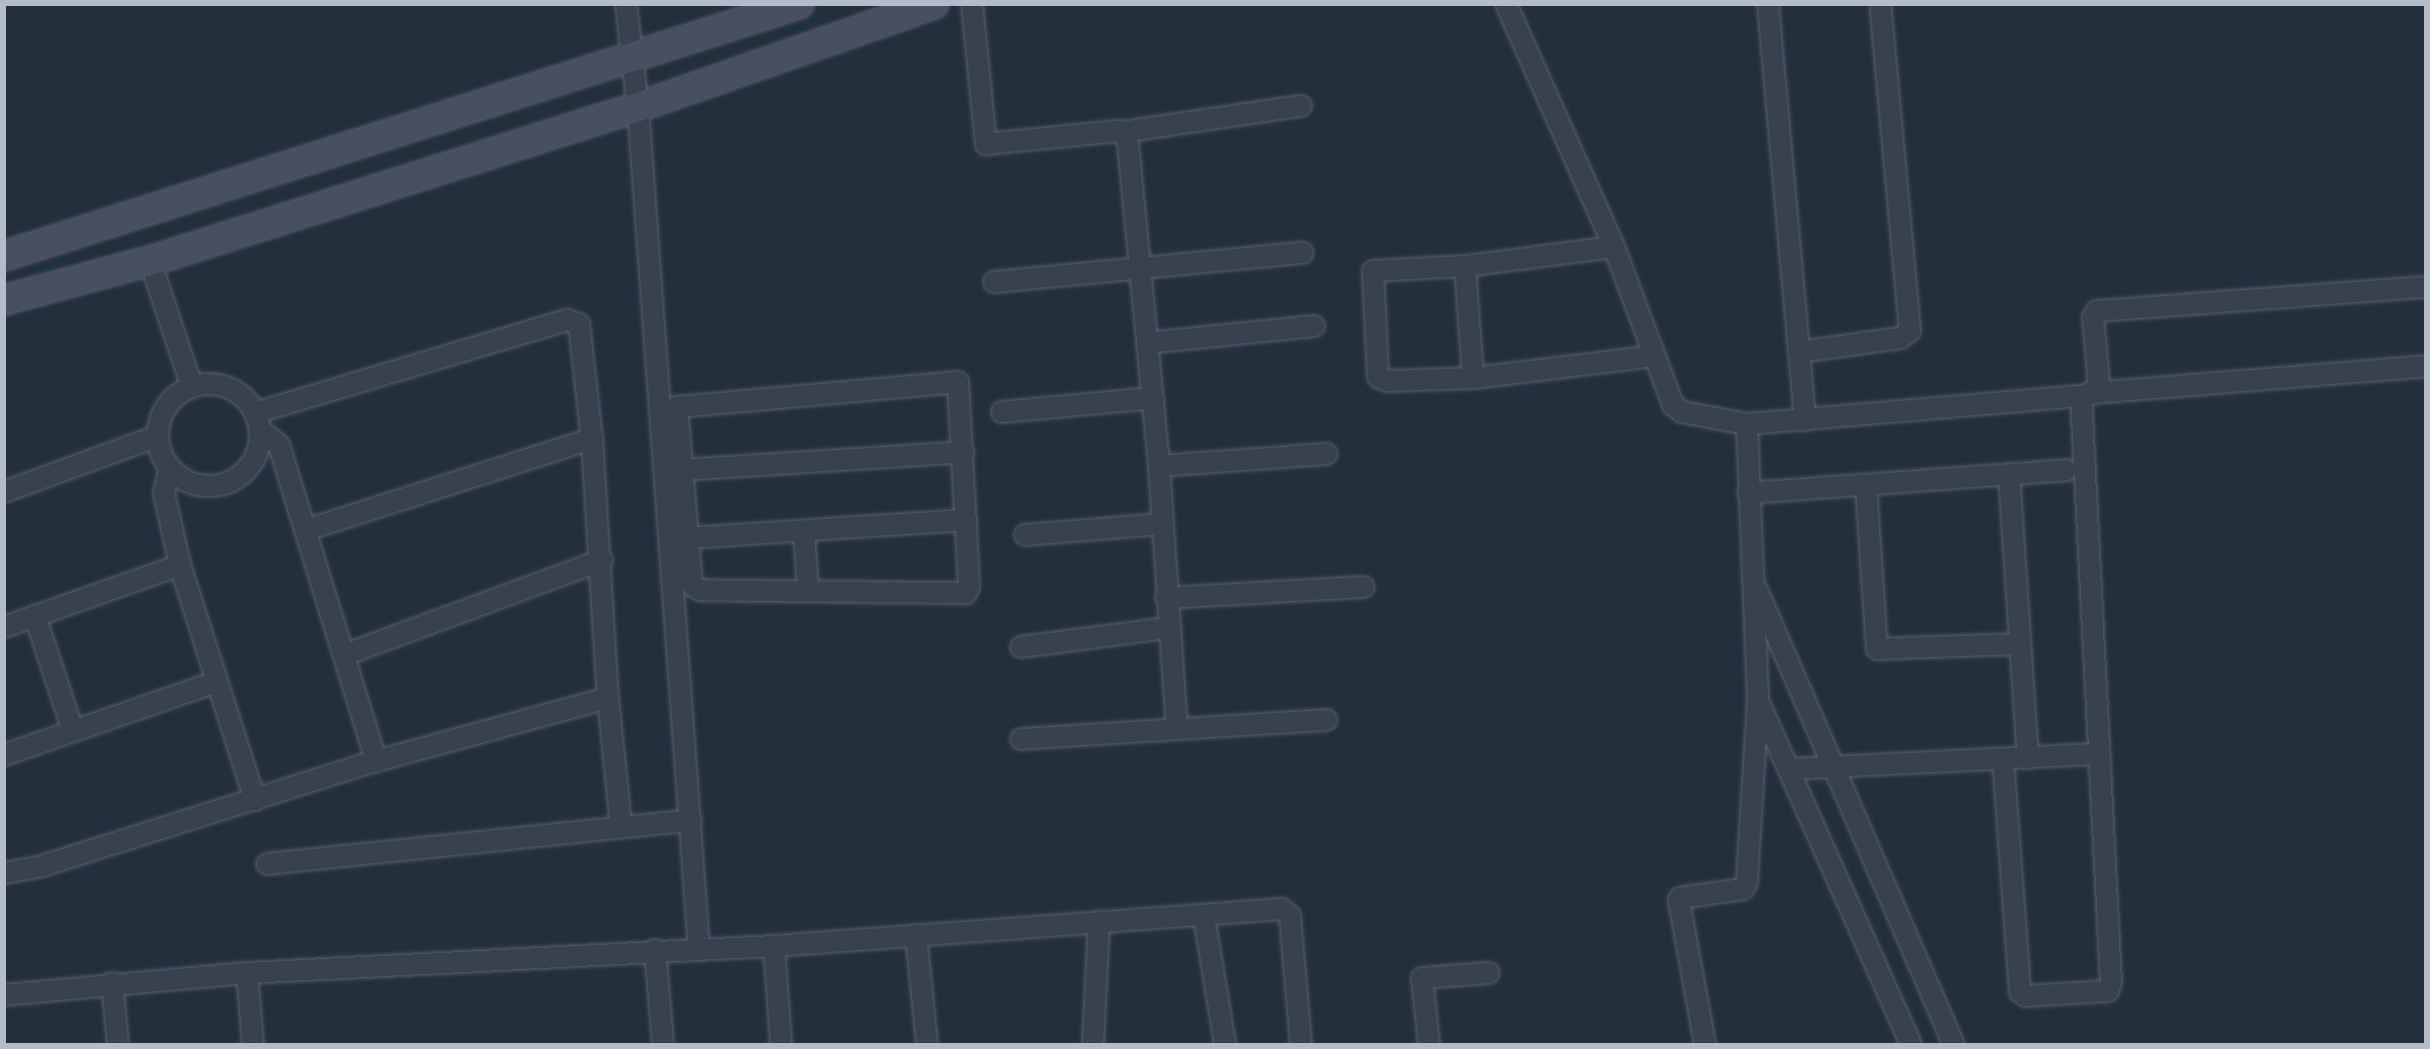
<!DOCTYPE html>
<style>
body{margin:0}
#map{position:relative;width:2430px;height:1049px;overflow:hidden;background:#242f3e;font-family:Helvetica,sans-serif}
div>[style]{position:absolute}
.roads{filter:drop-shadow(0 0 2px #565f6c) drop-shadow(0 0 2px #565f6c)}
.street>*{height:20px;margin:-10px;padding:0 10px;transform-origin:10px;border-radius:10px;background:#38414e}
.street>.ring{margin:-10px;padding:0;box-sizing:content-box;background:none;border:20px solid #38414e;border-radius:50%}
.secondary>*{height:28px;margin:-14px;padding:0 14px;transform-origin:14px;border-radius:14px;background:#465061}
span{translate:-50% -50%;white-space:nowrap;text-align:center;line-height:1.15;-webkit-text-stroke:4.5px #1d2633;paint-order:stroke}
.frame{position:absolute;inset:0;border:6px solid #b4bcc9;pointer-events:none}
</style>
<div id="map">
<div class="roads">
<div class="street">
<div style="left:626px;top:4px;width:104px;rotate:83.4deg"></div>
<div style="left:638px;top:107px;width:844px;rotate:85.86deg"></div>
<div style="left:972px;top:4px;width:141px;rotate:84.3deg"></div>
<div style="left:986px;top:144px;width:133px;rotate:-5.6deg"></div>
<div style="left:1118px;top:131px;width:8px;rotate:23deg"></div>
<div style="left:1125px;top:134px;width:9px;rotate:72deg"></div>
<div style="left:1128px;top:143px;width:324px;rotate:84.5deg"></div>
<div style="left:1159px;top:466px;width:262px;rotate:86.1deg"></div>
<div style="left:1506px;top:4px;width:266px;rotate:66deg"></div>
<div style="left:1614px;top:247px;width:169px;rotate:69.5deg"></div>
<div style="left:1673px;top:405px;width:11px;rotate:38deg"></div>
<div style="left:1682px;top:412px;width:66px;rotate:10.5deg"></div>
<div style="left:1747px;top:424px;width:276px;rotate:87.7deg"></div>
<div style="left:1758px;top:700px;width:182px;rotate:93.5deg"></div>
<div style="left:1747px;top:882px;width:8px;rotate:120deg"></div>
<div style="left:1743px;top:889px;width:64px;rotate:171.9deg"></div>
<div style="left:1680px;top:898px;width:3px;rotate:108deg"></div>
<div style="left:1679px;top:901px;width:145px;rotate:79.7deg"></div>
<div style="left:1768px;top:4px;width:418px;rotate:84.9deg"></div>
<div style="left:1122px;top:132px;width:181px;rotate:-8.3deg"></div>
<div style="left:1614px;top:247px;width:150px;rotate:172.7deg"></div>
<div style="left:1465px;top:266px;width:92px;rotate:176.9deg"></div>
<div style="left:1373px;top:271px;width:106px;rotate:87.3deg"></div>
<div style="left:1378px;top:377px;width:11px;rotate:22deg"></div>
<div style="left:1388px;top:381px;width:85px;rotate:-2deg"></div>
<div style="left:1473px;top:378px;width:183px;rotate:-6.9deg"></div>
<div style="left:150px;top:261px;width:133px;rotate:71.6deg"></div>
<div style="left:1465px;top:266px;width:112px;rotate:85.9deg"></div>
<div style="left:994px;top:282px;width:310px;rotate:-5.4deg"></div>
<div style="left:1147px;top:343px;width:168px;rotate:-5.8deg"></div>
<div style="left:1799px;top:352px;width:102px;rotate:-7.9deg"></div>
<div style="left:1900px;top:338px;width:12px;rotate:-35deg"></div>
<div style="left:1910px;top:331px;width:328px;rotate:-95.2deg"></div>
<div style="left:958px;top:382px;width:205px;rotate:86.9deg"></div>
<div style="left:969px;top:587px;width:7px;rotate:117deg"></div>
<div style="left:966px;top:593px;width:266px;rotate:-179.4deg"></div>
<div style="left:700px;top:590px;width:9px;rotate:-148deg"></div>
<div style="left:692px;top:585px;width:179px;rotate:-94.8deg"></div>
<div style="left:677px;top:407px;width:282px;rotate:-5.1deg"></div>
<div class="ring" style="left:158px;top:384px;width:82px;height:82px"></div>
<div style="left:2093px;top:393px;width:334px;rotate:-4.6deg"></div>
<div style="left:1002px;top:412px;width:152px;rotate:-5.3deg"></div>
<div style="left:255px;top:413px;width:326px;rotate:-16.6deg"></div>
<div style="left:567px;top:320px;width:13px;rotate:18deg"></div>
<div style="left:579px;top:324px;width:116px;rotate:83.6deg"></div>
<div style="left:592px;top:439px;width:259px;rotate:86.5deg"></div>
<div style="left:608px;top:698px;width:129px;rotate:84.2deg"></div>
<div style="left:1747px;top:424px;width:343px;rotate:-4.8deg"></div>
<div style="left:2089px;top:395px;width:15px;rotate:-48deg"></div>
<div style="left:2099px;top:384px;width:67px;rotate:-95.1deg"></div>
<div style="left:2093px;top:317px;width:7px;rotate:-56deg"></div>
<div style="left:2097px;top:311px;width:330px;rotate:-4.2deg"></div>
<div style="left:259px;top:429px;width:26px;rotate:39deg"></div>
<div style="left:279px;top:445px;width:331px;rotate:72.9deg"></div>
<div style="left:1159px;top:466px;width:168px;rotate:-4.1deg"></div>
<div style="left:170px;top:467px;width:27px;rotate:103deg"></div>
<div style="left:164px;top:493px;width:74px;rotate:77.5deg"></div>
<div style="left:180px;top:565px;width:247px;rotate:72.3deg"></div>
<div style="left:680px;top:470px;width:284px;rotate:-3.6deg"></div>
<div style="left:2009px;top:474px;width:285px;rotate:86.2deg"></div>
<div style="left:1866px;top:485px;width:164px;rotate:86.2deg"></div>
<div style="left:1877px;top:649px;width:141px;rotate:-2deg"></div>
<div style="left:4px;top:492px;width:164px;rotate:-20deg"></div>
<div style="left:1748px;top:493px;width:319px;rotate:-4.1deg"></div>
<div style="left:306px;top:530px;width:300px;rotate:-17.7deg"></div>
<div style="left:804px;top:531px;width:61px;rotate:86.2deg"></div>
<div style="left:1025px;top:535px;width:137px;rotate:-4.6deg"></div>
<div style="left:687px;top:538px;width:280px;rotate:-3.7deg"></div>
<div style="left:1757px;top:590px;width:495px;rotate:66.6deg"></div>
<div style="left:1166px;top:598px;width:198px;rotate:-3.2deg"></div>
<div style="left:35px;top:616px;width:121px;rotate:71.7deg"></div>
<div style="left:4px;top:627px;width:187px;rotate:-19.4deg"></div>
<div style="left:1021px;top:647px;width:148px;rotate:-7.4deg"></div>
<div style="left:344px;top:655px;width:275px;rotate:-20.2deg"></div>
<div style="left:1759px;top:703px;width:373px;rotate:66deg"></div>
<div style="left:1021px;top:739px;width:306px;rotate:-3.6deg"></div>
<div style="left:4px;top:755px;width:224px;rotate:-19deg"></div>
<div style="left:2003px;top:759px;width:234px;rotate:85.8deg"></div>
<div style="left:2020px;top:992px;width:7px;rotate:34deg"></div>
<div style="left:2026px;top:996px;width:82px;rotate:-3.5deg"></div>
<div style="left:2108px;top:991px;width:9px;rotate:-72deg"></div>
<div style="left:2111px;top:982px;width:587px;rotate:-92.93deg"></div>
<div style="left:1789px;top:769px;width:311px;rotate:-2.8deg"></div>
<div style="left:267px;top:864px;width:426px;rotate:-5.9deg"></div>
<div style="left:4px;top:873px;width:39px;rotate:-10deg"></div>
<div style="left:42px;top:866px;width:350px;rotate:-17.5deg"></div>
<div style="left:376px;top:761px;width:240px;rotate:-15.2deg"></div>
<div style="left:1204px;top:917px;width:129px;rotate:80.6deg"></div>
<div style="left:916px;top:935px;width:110px;rotate:84.2deg"></div>
<div style="left:774px;top:946px;width:98px;rotate:85.9deg"></div>
<div style="left:655px;top:950px;width:94px;rotate:85.1deg"></div>
<div style="left:247px;top:973px;width:71px;rotate:85.2deg"></div>
<div style="left:112px;top:983px;width:61px;rotate:84.4deg"></div>
<div style="left:4px;top:995px;width:244px;rotate:-5.2deg"></div>
<div style="left:247px;top:973px;width:528px;rotate:-2.93deg"></div>
<div style="left:774px;top:946px;width:509px;rotate:-4.17deg"></div>
<div style="left:1282px;top:909px;width:11px;rotate:41deg"></div>
<div style="left:1290px;top:916px;width:128px;rotate:85.1deg"></div>
<div style="left:1093px;top:1044px;width:123px;rotate:-87.2deg"></div>
<div style="left:1429px;top:1044px;width:66px;rotate:-96.1deg"></div>
<div style="left:1422px;top:978px;width:67px;rotate:-4.3deg"></div>
</div>
<div class="secondary">
<div style="left:4px;top:256px;width:834px;rotate:-17.59deg"></div>
<div style="left:4px;top:300px;width:151px;rotate:-15deg"></div>
<div style="left:150px;top:261px;width:512px;rotate:-17.51deg"></div>
<div style="left:638px;top:107px;width:313px;rotate:-19.2deg"></div>
</div>
</div>
<div class="frame"></div>
</div>
